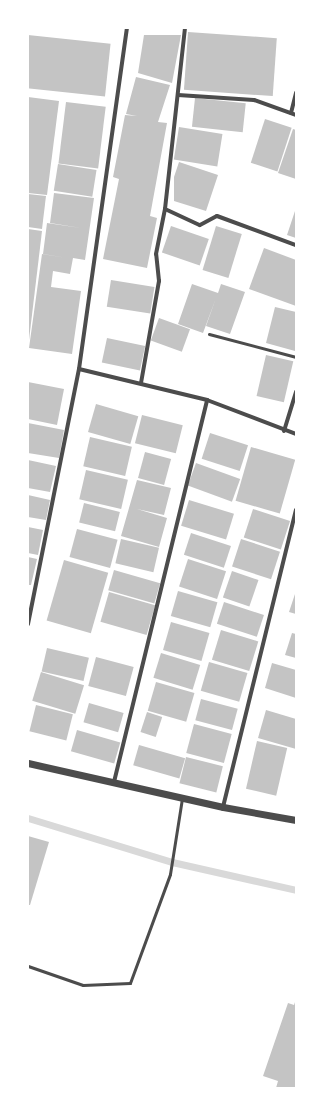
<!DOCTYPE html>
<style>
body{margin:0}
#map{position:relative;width:324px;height:1116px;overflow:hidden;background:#fff;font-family:"Varela Round",sans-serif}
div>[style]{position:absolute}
.stream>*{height:7px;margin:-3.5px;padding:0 3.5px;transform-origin:3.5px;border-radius:3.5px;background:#d9d9d9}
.building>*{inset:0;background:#c4c4c4;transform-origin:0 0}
.service>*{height:3px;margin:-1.5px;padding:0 1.5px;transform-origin:1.5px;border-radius:1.5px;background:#4c4c4c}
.minor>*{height:4px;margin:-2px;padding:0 2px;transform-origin:2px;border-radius:2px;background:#4c4c4c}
.tertiary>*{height:7px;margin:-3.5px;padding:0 3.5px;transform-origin:3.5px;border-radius:3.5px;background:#4c4c4c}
span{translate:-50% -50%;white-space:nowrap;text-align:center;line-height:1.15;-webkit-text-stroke:3.5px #fff;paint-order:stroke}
.frame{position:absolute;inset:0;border:29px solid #fff;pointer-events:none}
</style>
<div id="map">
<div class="stream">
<div style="left:28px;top:818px;width:151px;rotate:17deg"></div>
<div style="left:172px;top:862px;width:127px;rotate:12.7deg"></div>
</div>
<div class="building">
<div style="left:188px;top:32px;width:89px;height:58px;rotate:4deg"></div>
<div style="left:28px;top:35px;width:83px;height:53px;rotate:6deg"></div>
<div style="clip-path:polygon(144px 35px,181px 35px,172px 83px,138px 73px)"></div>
<div style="clip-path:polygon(136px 77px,170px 85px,158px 122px,167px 123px,150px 216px,157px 218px,147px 268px,103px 259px,119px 179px,113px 177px,125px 115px,137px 116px,126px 114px)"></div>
<div style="clip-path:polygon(28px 97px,59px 101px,47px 195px,28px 193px)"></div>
<div style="left:195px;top:98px;width:51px;height:29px;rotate:6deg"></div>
<div style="left:66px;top:102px;width:40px;height:62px;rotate:7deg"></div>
<div style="left:265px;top:119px;width:28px;height:46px;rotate:18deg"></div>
<div style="left:179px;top:127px;width:44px;height:33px;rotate:9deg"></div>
<div style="clip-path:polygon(293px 129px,296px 130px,296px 179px,278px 173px)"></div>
<div style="clip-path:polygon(179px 162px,218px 175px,206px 211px,174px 201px,174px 177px)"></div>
<div style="left:58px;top:164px;width:39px;height:27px;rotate:9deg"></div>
<div style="clip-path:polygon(54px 193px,94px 198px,85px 260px,73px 258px,70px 274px,53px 271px,51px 287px,81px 291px,72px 354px,29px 348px,42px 254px,67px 258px,43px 254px,47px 223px,81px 228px,50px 223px)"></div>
<div style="clip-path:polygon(28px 194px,46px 196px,42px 229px,28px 227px)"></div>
<div style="clip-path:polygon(296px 208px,296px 238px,287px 235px)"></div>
<div style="left:171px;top:226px;width:40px;height:28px;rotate:19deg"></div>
<div style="left:216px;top:226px;width:27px;height:46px;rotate:17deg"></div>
<div style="clip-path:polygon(28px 229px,42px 231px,29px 340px,28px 340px)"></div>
<div style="clip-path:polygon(264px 248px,296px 260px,296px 306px,249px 289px)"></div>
<div style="left:111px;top:280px;width:44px;height:27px;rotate:9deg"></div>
<div style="clip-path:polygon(192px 284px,218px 293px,221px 284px,245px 292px,230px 334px,206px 326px,216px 298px,203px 333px,178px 324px)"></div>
<div style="clip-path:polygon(275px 307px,296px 312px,295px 351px,266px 343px)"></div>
<div style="left:159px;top:318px;width:33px;height:24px;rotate:20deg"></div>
<div style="left:107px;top:338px;width:39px;height:25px;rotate:12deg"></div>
<div style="left:266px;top:355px;width:28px;height:42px;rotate:13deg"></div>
<div style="clip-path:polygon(28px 382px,64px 389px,57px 425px,28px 419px)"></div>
<div style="left:96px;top:404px;width:44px;height:29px;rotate:16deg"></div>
<div style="left:142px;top:415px;width:42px;height:29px;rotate:14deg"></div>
<div style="clip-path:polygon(28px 423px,64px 430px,59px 458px,28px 453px)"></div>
<div style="left:210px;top:433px;width:40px;height:27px;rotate:18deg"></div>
<div style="left:90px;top:437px;width:43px;height:30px;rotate:13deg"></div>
<div style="left:251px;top:447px;width:46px;height:56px;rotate:16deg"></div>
<div style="left:145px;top:452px;width:27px;height:27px;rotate:15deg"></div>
<div style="clip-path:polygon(28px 460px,56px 466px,50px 492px,28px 488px)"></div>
<div style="left:196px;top:463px;width:47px;height:24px;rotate:20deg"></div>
<div style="left:86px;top:470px;width:43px;height:30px;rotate:13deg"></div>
<div style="clip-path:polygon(137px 480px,171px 488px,164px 515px,137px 509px,167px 518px,159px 547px,121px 536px)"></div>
<div style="clip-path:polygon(28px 495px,50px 500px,46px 520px,28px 517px)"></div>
<div style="left:189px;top:500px;width:47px;height:27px;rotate:17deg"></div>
<div style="left:84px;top:503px;width:37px;height:20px;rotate:14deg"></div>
<div style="left:253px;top:509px;width:39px;height:30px;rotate:18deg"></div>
<div style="clip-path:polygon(28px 527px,43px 530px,38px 555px,28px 553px)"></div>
<div style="left:77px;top:529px;width:42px;height:29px;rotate:15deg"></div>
<div style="left:191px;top:533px;width:42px;height:23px;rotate:18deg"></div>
<div style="left:121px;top:539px;width:39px;height:25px;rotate:13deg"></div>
<div style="left:241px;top:539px;width:41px;height:29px;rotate:18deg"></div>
<div style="clip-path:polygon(28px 557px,37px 559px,31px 585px,28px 585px)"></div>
<div style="left:188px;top:559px;width:40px;height:29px;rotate:18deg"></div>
<div style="left:64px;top:560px;width:46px;height:63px;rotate:16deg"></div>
<div style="left:114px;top:570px;width:48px;height:21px;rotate:16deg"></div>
<div style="left:232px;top:571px;width:28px;height:28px;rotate:19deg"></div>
<div style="left:178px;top:591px;width:41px;height:26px;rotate:16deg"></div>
<div style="clip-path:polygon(296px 591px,296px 614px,289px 612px)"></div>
<div style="left:109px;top:592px;width:48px;height:31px;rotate:16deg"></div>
<div style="left:224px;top:602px;width:42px;height:23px;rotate:18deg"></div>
<div style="left:171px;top:622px;width:40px;height:29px;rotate:16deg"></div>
<div style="left:221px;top:630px;width:39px;height:31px;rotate:17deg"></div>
<div style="clip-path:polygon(292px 633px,296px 634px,296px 658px,285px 655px)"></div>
<div style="left:47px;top:648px;width:43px;height:24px;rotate:13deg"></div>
<div style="left:161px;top:653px;width:41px;height:26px;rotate:17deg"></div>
<div style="left:96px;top:657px;width:39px;height:30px;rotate:15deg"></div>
<div style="left:209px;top:662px;width:40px;height:30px;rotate:16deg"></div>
<div style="clip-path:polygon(272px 663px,296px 670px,296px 698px,265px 688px)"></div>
<div style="left:41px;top:672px;width:45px;height:30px;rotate:17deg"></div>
<div style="left:156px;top:682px;width:40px;height:30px;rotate:16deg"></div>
<div style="left:201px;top:699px;width:38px;height:22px;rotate:15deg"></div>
<div style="left:89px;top:703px;width:36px;height:20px;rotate:16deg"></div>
<div style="left:36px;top:705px;width:38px;height:27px;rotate:14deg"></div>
<div style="clip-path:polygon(266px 710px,296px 719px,296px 749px,258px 738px)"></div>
<div style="left:147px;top:712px;width:16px;height:21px;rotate:18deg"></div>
<div style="left:194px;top:724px;width:39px;height:30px;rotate:15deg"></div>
<div style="left:77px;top:730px;width:45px;height:22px;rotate:16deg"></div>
<div style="left:257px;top:741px;width:31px;height:49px;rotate:13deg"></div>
<div style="left:139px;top:745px;width:48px;height:21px;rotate:16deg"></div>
<div style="left:186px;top:757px;width:38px;height:27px;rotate:14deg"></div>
<div style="clip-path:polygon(28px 836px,49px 842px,30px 905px,28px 905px)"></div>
<div style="clip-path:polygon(296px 999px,296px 1088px,276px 1088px,278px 1081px,263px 1076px,288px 1003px,294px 1005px)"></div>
</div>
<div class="service">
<div style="left:209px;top:334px;width:90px;rotate:14.8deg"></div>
<div style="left:28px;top:966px;width:58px;rotate:19.1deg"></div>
<div style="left:83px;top:985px;width:47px;rotate:-2.4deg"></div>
<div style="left:130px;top:983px;width:116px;rotate:-69.8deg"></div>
<div style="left:170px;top:874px;width:77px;rotate:-81deg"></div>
</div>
<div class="minor">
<div style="left:178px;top:95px;width:76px;rotate:3.8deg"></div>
<div style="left:254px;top:100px;width:45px;rotate:19.7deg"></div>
<div style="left:291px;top:113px;width:21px;rotate:-76deg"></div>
<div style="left:165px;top:209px;width:38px;rotate:25deg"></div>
<div style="left:200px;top:225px;width:19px;rotate:-28deg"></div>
<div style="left:217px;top:216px;width:84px;rotate:20.2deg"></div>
<div style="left:79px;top:369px;width:132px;rotate:13.6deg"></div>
<div style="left:207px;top:400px;width:95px;rotate:20.9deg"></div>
<div style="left:141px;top:383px;width:104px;rotate:-80deg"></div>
<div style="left:159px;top:281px;width:27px;rotate:-96deg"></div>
<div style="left:156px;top:254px;width:46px;rotate:-78.7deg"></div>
<div style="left:165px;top:209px;width:182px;rotate:-83.7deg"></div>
<div style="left:284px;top:431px;width:41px;rotate:-72.9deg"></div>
<div style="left:28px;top:624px;width:260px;rotate:-78.7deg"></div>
<div style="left:79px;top:369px;width:344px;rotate:-82deg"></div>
<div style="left:114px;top:782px;width:393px;rotate:-76.3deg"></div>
<div style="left:223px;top:807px;width:306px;rotate:-76.2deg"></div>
</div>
<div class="tertiary">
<div style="left:28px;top:763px;width:200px;rotate:12.7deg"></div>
<div style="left:223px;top:807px;width:74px;rotate:10.1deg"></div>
</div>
<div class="frame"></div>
</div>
